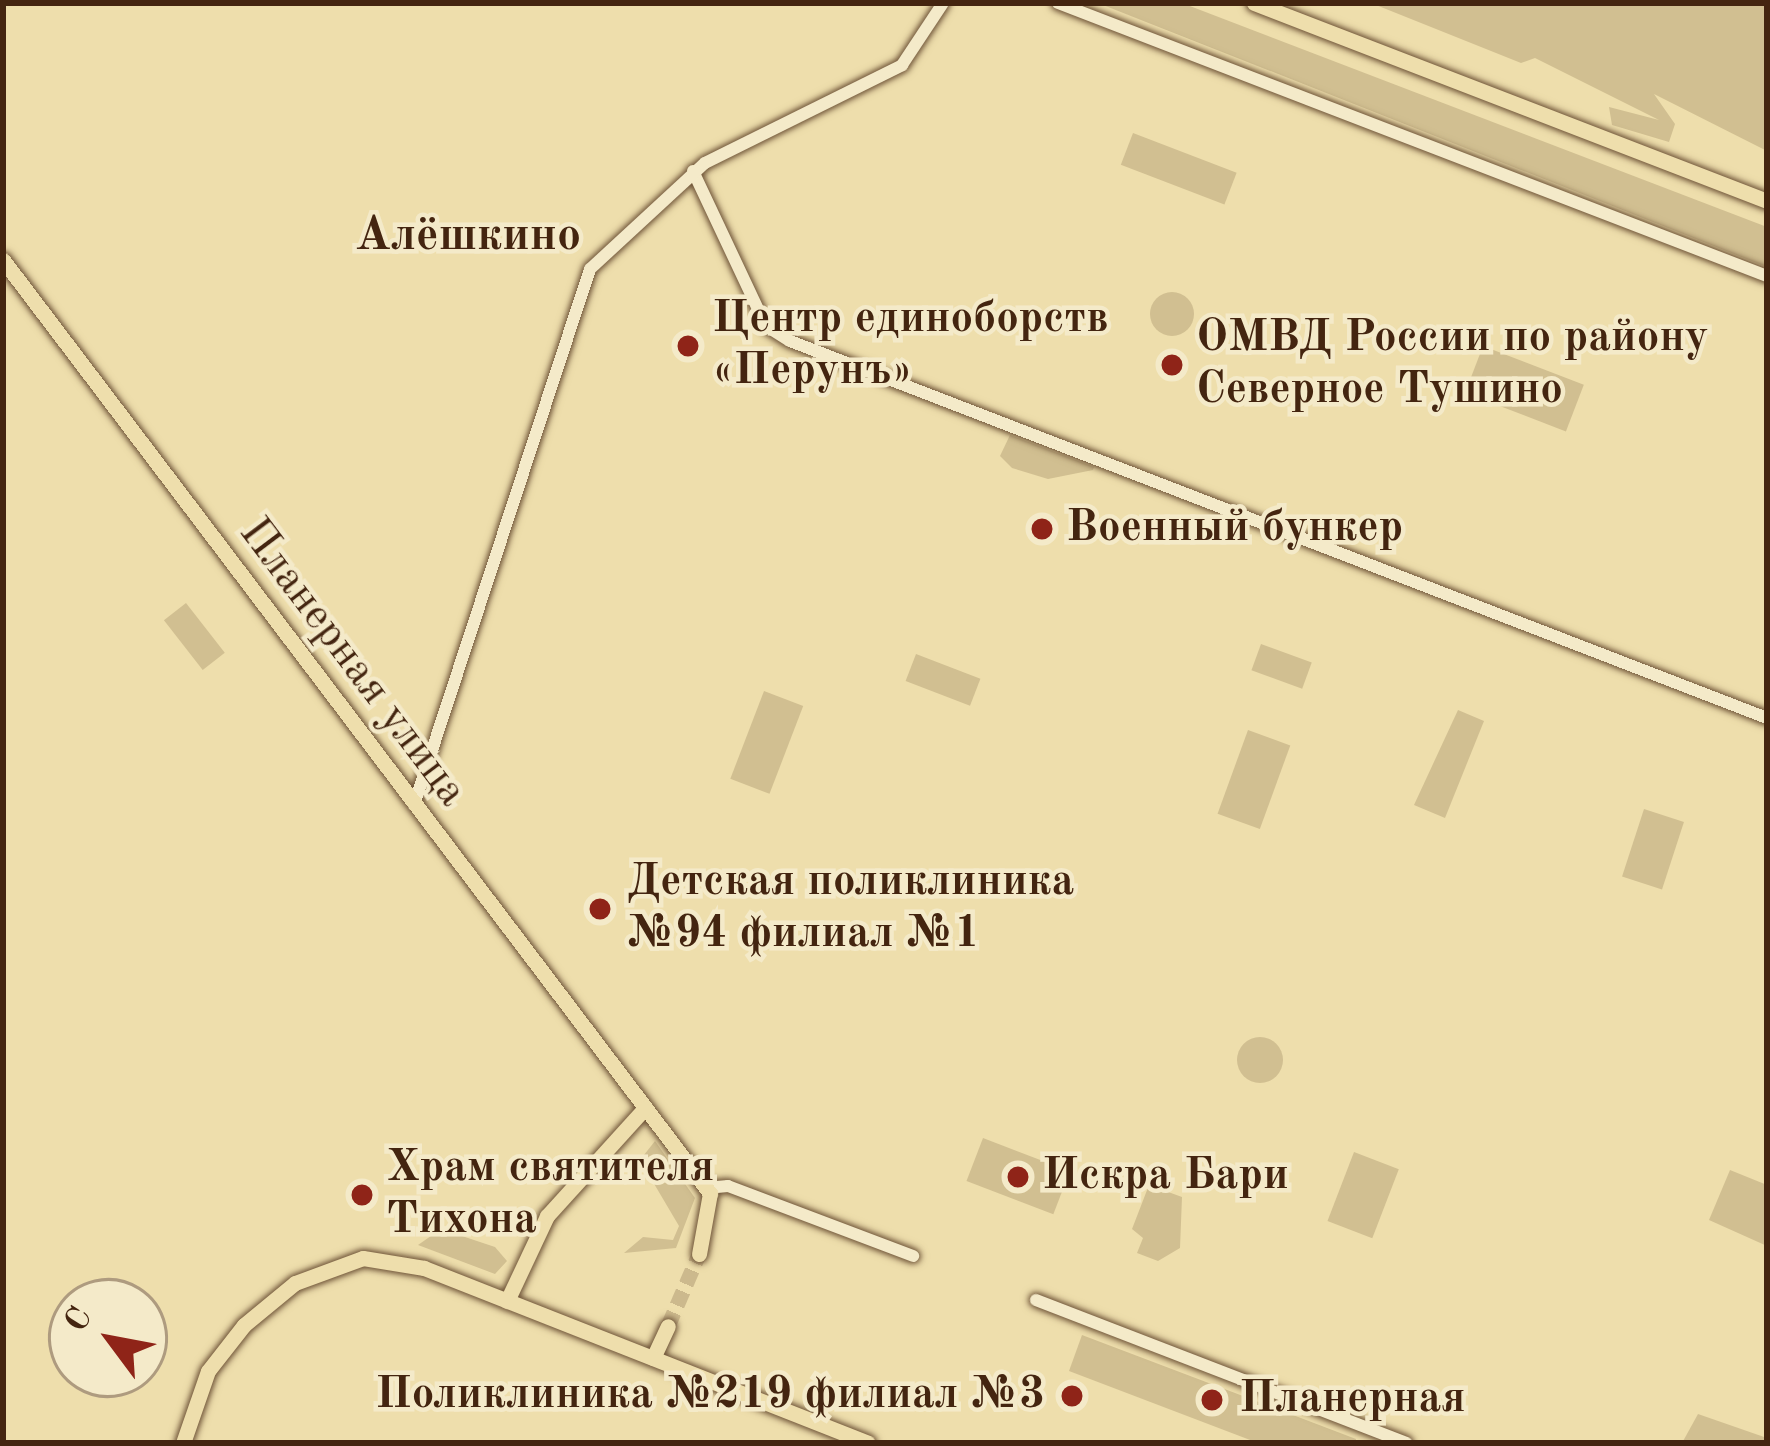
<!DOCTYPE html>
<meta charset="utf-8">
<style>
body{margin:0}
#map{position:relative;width:1770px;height:1446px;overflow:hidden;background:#eedeac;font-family:"Old Standard TT",serif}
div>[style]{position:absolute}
.green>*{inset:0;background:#d1bf91;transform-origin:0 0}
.round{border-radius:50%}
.major-tunnel>*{height:15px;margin-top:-7.5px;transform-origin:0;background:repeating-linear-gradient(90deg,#ccb98d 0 15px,transparent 0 23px)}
.roads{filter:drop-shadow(0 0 3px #6e5337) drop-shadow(0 0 3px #6e5337)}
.minor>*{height:12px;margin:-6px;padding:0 6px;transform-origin:6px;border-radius:6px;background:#f4eac9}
.major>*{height:15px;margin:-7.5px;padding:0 7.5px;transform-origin:7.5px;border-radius:7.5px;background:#eedeac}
.dots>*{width:33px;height:33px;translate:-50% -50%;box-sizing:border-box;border:6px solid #f4eac9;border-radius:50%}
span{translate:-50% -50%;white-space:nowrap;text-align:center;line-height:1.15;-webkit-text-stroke:9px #f4eac9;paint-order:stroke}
.poi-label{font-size:45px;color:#442510;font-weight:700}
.left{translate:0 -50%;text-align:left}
.right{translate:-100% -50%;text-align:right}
.street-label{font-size:45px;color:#442510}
.neighbourhood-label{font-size:48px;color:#442510;font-weight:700}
.frame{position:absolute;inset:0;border:6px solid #442510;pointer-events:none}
.north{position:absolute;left:48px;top:1278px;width:120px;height:120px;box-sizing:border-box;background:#f4eac9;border:3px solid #ae9b7f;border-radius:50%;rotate:302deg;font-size:33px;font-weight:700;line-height:48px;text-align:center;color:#442510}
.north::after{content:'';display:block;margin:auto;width:42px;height:54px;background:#8f2418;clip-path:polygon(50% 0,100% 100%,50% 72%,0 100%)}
</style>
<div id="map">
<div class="green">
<div style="clip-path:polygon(1098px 3px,1182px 3px,1767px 227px,1767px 267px)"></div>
<div style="clip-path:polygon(1371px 3px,1767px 3px,1767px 151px,1654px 94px,1675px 124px,1669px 142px,1612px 125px,1609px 107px,1659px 120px,1535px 58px,1521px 63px)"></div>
<div style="left:1133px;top:133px;width:111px;height:34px;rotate:21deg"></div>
<div class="round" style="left:1150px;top:292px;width:44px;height:44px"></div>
<div style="left:1483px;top:346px;width:108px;height:50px;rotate:21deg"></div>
<div style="clip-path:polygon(1010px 435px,1094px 467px,1093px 470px,1048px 479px,1012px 468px,1000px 456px)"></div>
<div style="left:186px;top:603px;width:63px;height:28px;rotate:52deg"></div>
<div style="left:1261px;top:644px;width:54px;height:28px;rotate:20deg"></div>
<div style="left:916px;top:654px;width:69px;height:29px;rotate:21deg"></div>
<div style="left:764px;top:691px;width:42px;height:94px;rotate:21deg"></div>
<div style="clip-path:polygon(1458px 710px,1484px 721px,1445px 818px,1414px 805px)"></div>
<div style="left:1248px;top:730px;width:45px;height:89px;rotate:20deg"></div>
<div style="left:1644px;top:809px;width:42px;height:71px;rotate:18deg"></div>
<div class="round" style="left:1237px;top:1037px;width:46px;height:46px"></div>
<div style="left:983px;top:1138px;width:93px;height:46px;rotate:21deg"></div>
<div style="clip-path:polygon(655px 1141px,695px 1198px,676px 1248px,624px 1253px,643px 1237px,673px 1240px,679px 1226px,640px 1160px)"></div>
<div style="left:1354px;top:1152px;width:48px;height:74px;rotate:21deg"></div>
<div style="clip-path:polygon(1730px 1170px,1767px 1185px,1767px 1246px,1709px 1220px)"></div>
<div style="clip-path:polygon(1149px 1185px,1182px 1197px,1180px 1248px,1158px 1261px,1137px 1253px,1143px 1238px,1132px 1229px)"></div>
<div style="clip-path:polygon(441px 1229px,495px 1247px,507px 1261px,495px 1274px,418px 1245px)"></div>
<div style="clip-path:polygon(1082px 1335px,1356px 1439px,1355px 1443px,1258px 1443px,1069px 1371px)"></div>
<div style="clip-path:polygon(1698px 1414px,1767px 1438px,1767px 1443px,1682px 1443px)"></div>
</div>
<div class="major-tunnel">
<div style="left:668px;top:1326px;width:78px;rotate:-66.7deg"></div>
</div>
<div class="roads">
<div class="minor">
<div style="left:1058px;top:3px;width:760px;rotate:21.06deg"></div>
<div style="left:693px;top:171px;width:171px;rotate:64.8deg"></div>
<div style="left:766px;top:326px;width:28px;rotate:32deg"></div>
<div style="left:790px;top:341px;width:1047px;rotate:21.1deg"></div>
<div style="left:414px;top:805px;width:564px;rotate:-71.82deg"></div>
<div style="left:590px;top:269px;width:156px;rotate:-42.7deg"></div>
<div style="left:705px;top:163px;width:220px;rotate:-26.4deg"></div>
<div style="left:902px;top:65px;width:74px;rotate:-56.5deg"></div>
<div style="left:706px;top:1188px;width:22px;rotate:-5deg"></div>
<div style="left:728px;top:1186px;width:198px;rotate:20.7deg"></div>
<div style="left:1036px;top:1300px;width:397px;rotate:21.1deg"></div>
</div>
<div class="major">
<div style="left:1254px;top:3px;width:550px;rotate:21.1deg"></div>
<div style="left:3px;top:260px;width:1171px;rotate:52.85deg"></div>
<div style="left:710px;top:1193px;width:62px;rotate:100.2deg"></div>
<div style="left:507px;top:1301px;width:94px;rotate:-64.8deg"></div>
<div style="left:547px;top:1216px;width:146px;rotate:-47.8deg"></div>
<div style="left:653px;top:1358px;width:35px;rotate:-65deg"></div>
<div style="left:183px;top:1443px;width:76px;rotate:-70.9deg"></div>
<div style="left:208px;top:1371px;width:58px;rotate:-52deg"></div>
<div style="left:244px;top:1325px;width:66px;rotate:-39.5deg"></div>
<div style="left:295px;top:1283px;width:72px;rotate:-20.2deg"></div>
<div style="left:363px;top:1258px;width:62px;rotate:9.3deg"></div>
<div style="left:424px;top:1268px;width:477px;rotate:21.5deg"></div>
</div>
</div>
<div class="dots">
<div style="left:688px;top:346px;background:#8f2418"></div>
<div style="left:1172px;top:365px;background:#8f2418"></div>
<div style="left:1042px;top:529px;background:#8f2418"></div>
<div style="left:600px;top:909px;background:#8f2418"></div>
<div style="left:1018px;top:1177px;background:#8f2418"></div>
<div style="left:362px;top:1195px;background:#8f2418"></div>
<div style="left:1072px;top:1396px;background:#8f2418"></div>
<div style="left:1212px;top:1400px;background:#8f2418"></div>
</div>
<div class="poi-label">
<span class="left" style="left:712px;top:346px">Центр единоборств<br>«Перунъ»</span>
<span class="left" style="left:1196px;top:365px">ОМВД России по району<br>Северное Тушино</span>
<span class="left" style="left:1066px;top:529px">Военный бункер</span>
<span class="left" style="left:627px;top:909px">Детская поликлиника<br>№94 филиал №1</span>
<span class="left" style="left:386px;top:1195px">Храм святителя<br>Тихона</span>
<span class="left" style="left:1042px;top:1177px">Искра Бари</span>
<span class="right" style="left:1045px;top:1396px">Поликлиника №219 филиал №3</span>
<span class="left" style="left:1239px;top:1400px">Планерная</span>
</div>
<div class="street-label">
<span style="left:352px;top:663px;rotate:53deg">Планерная улица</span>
</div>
<div class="neighbourhood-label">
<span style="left:468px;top:237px">Алёшкино</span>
</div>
<div class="frame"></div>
<div class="north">С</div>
</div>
